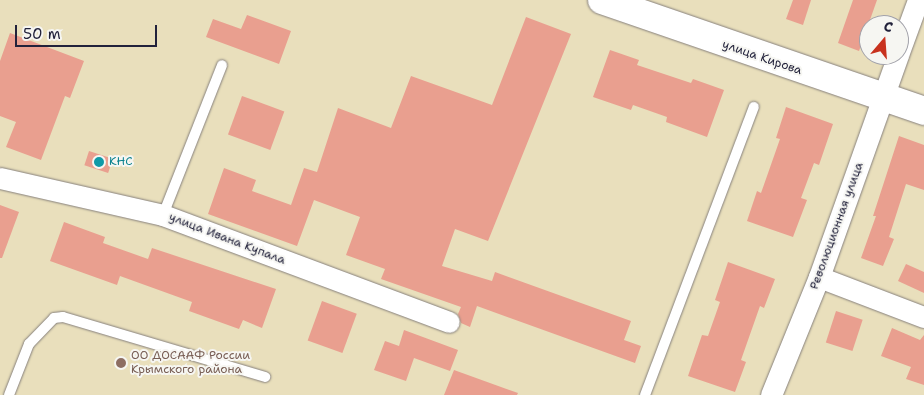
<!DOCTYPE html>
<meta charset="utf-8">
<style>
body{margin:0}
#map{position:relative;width:924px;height:395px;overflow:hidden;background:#e9dfbc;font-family:"Shantell Sans",sans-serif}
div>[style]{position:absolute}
.building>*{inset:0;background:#e99f8f;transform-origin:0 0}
.roads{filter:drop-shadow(0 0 1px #86807c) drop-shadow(0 0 1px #86807c)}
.lane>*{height:10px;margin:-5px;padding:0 5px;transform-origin:5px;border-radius:5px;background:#fff}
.street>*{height:21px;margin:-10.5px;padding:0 10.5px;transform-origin:10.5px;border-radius:10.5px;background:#fff}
.secondary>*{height:28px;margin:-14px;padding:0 14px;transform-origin:14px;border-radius:14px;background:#fff}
.dots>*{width:14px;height:14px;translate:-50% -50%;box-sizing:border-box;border:2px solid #f6f6f2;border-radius:50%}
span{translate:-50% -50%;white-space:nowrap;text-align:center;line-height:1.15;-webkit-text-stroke:4px #f6f6f2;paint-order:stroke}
.street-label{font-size:12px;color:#22223b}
.culture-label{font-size:12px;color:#0d838f}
.left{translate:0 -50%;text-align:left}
.education-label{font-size:12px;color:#785e54}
.north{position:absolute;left:859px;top:15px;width:50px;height:50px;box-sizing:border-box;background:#f6f6f2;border:1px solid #a1a1a9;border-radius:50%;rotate:18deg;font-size:14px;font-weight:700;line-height:20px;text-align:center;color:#22223b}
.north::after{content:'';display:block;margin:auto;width:18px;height:22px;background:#c8321e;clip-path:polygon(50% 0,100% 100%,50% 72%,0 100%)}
.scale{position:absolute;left:15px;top:25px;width:142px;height:22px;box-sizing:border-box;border:2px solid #22223b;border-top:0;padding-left:6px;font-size:15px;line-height:18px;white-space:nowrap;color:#22223b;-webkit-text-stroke:4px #f6f6f2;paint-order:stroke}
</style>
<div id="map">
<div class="building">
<div style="clip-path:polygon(793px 0,811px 0,803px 25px,786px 19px)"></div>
<div style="clip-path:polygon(853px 0,877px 0,859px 51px,838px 43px)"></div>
<div style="clip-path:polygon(247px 15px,291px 31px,279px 64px,206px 37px,213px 19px,241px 29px)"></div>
<div style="clip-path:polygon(526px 17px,571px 34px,488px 241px,455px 229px,442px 266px,492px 281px,495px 272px,631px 321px,624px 340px,641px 346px,635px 363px,477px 306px,470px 327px,461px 323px,458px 314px,461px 307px,381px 279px,385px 269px,346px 255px,360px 217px,314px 200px,297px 246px,208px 214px,224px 168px,256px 180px,252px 191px,291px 205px,304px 168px,317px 172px,338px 108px,391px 128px,411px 76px,492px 105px)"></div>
<div style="clip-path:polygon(10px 33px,84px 61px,70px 98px,65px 96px,41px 160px,6px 147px,16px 122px,0 116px,0 61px)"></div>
<div style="clip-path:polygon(610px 50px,639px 60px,637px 65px,691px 83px,693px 79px,724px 90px,707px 137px,666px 122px,667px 117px,633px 105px,631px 110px,593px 97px)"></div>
<div style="left:242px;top:96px;width:45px;height:41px;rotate:20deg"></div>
<div style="clip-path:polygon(786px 107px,833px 124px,819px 165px,814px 163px,801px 198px,807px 200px,793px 237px,747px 221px,757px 191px,761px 193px,780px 139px,776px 138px)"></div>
<div style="clip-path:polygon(899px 136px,924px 145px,924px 190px,906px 184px,889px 237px,894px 239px,883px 266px,861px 258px,876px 216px,873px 216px)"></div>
<div style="left:89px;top:151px;width:25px;height:15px;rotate:18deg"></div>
<div style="clip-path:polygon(0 205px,19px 212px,2px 258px,0 258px)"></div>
<div style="clip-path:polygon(64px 222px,105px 237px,103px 243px,148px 259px,152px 248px,276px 289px,262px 328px,243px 320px,239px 329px,189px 311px,192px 302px,120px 276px,117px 285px,50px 261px)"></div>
<div style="clip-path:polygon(728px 262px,775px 279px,764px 308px,760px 306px,741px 360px,746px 362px,735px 392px,688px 376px,702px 335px,708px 336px,720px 302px,715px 300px)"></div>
<div style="clip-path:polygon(906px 264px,924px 272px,924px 293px,898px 281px)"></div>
<div style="left:322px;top:301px;width:37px;height:42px;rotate:20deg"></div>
<div style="left:836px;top:311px;width:28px;height:33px;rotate:18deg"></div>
<div style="clip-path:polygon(892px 328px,920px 340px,924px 335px,924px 385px,906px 379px,911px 367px,881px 356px)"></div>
<div style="clip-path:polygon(404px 330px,458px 350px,450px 371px,414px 358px,406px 381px,374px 370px,385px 341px,399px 346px)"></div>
<div style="clip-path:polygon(454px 370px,518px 393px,517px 395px,444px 395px)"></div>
</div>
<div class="roads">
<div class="lane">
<div style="left:163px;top:215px;width:161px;rotate:-68.5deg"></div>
<div style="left:9px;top:395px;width:55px;rotate:-68.6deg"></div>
<div style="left:29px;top:344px;width:36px;rotate:-46deg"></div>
<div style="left:54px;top:318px;width:9px;rotate:-6deg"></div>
<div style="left:63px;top:317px;width:211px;rotate:16.5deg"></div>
<div style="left:645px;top:395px;width:308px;rotate:-69.3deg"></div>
</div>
<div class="street">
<div style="left:899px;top:52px;width:55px;rotate:-69.9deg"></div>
<div style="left:0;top:178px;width:167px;rotate:12.8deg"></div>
<div style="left:163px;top:215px;width:305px;rotate:20.5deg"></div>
<div style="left:819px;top:277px;width:112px;rotate:20.9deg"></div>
<div style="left:771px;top:395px;width:127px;rotate:-67.9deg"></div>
<div style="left:819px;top:277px;width:236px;rotate:-70.4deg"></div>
</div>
<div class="secondary">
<div style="left:602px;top:0;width:341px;rotate:19deg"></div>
</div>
</div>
<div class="dots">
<div style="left:99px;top:162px;background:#0f9aa8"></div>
<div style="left:121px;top:363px;background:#8d6e63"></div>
</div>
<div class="street-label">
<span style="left:762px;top:58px;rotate:19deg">улица Кирова</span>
<span style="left:837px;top:226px;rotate:-70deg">Революционная улица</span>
<span style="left:227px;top:239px;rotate:21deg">улица Ивана Купала</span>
</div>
<div class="culture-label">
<span class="left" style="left:109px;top:162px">КНС</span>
</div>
<div class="education-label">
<span class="left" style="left:131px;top:363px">ОО ДОСААФ России<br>Крымского района</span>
</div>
<div class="north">С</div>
<div class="scale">50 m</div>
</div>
